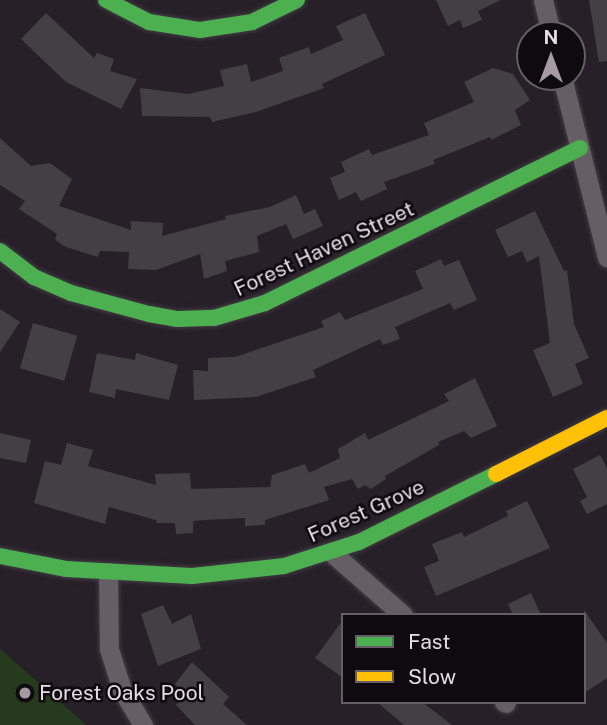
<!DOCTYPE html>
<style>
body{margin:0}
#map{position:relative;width:607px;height:725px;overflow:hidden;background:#272028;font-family:"Public Sans",sans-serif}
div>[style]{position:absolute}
.green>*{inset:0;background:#263b1e}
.building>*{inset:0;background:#443e45;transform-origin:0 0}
.roads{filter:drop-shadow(0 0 2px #413b42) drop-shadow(0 0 2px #413b42)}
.street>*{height:19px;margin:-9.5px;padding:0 9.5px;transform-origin:9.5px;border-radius:9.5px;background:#655f65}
.fast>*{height:16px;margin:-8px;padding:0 8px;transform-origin:8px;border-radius:8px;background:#4caf50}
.slow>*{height:16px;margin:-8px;padding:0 8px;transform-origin:8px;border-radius:8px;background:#ffc107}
.dots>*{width:19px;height:19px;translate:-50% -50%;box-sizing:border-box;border:4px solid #0f0910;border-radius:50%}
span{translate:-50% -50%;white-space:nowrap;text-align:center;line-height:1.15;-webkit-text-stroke:5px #0f0910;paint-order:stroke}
.street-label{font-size:21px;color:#e7dde7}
.poi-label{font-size:21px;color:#e7dde7}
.left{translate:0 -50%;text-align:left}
.legend{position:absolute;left:341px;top:613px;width:245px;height:91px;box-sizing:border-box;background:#0f0910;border:2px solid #655e66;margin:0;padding:9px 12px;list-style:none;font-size:21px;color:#e7dde7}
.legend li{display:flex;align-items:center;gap:14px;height:35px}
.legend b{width:35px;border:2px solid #655e66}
.north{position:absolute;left:516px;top:21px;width:70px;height:70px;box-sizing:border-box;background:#0f0910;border:2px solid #655e66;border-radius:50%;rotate:0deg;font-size:19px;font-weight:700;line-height:28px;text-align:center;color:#e7dde7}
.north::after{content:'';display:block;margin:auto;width:24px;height:32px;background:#a49ba4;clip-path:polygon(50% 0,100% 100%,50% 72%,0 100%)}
</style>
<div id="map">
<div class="green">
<div style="clip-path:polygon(0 649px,14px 661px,86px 725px,0 725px)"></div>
</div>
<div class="building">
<div style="clip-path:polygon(436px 0,501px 0,478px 11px,482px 20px,463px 28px,460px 20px,448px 26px)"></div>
<div style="clip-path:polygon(589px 0,607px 0,607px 61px,599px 62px)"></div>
<div style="clip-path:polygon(46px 13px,94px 58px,97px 53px,114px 59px,110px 71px,137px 79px,121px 109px,66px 82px,21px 39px)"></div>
<div style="clip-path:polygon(365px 13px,385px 55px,322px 84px,324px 88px,256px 112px,212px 122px,210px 117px,142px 116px,140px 88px,188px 94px,224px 86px,220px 70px,247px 64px,251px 82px,283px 71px,279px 58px,309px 47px,311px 54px,343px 40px,336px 26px)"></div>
<div style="clip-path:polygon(493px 68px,513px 74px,530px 100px,515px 110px,521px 125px,491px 140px,490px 137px,433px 160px,435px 164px,384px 182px,387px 189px,361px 201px,356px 192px,339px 200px,330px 178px,345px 172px,341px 162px,369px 149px,372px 155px,429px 135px,424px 123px,474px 102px,464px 82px)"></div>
<div style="clip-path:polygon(0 138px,31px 166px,50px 163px,72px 179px,59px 206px,131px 230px,131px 221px,163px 223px,162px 236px,226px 219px,225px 216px,270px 207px,296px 195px,304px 214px,315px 209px,323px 226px,293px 239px,286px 224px,257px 236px,259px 252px,225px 261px,227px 271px,204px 279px,200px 254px,156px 270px,128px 269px,129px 252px,100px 251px,98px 257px,66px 247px,55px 240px,57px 234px,19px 209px,25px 201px,0 185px)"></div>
<div style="clip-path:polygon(535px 211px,564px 271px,567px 270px,574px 324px,589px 358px,575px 364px,583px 384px,553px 397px,533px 350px,550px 343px,539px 256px,527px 262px,522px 251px,508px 257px,495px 230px)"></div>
<div style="clip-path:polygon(441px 259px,444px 266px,459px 260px,477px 300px,454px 310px,450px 303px,395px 327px,400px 339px,383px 345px,380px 339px,313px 370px,316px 377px,256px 397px,194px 400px,193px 370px,208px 371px,208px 358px,235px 357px,324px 327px,321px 321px,340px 312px,345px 320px,423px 289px,415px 271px)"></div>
<div style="clip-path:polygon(0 309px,20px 322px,0 352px)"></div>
<div style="left:33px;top:323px;width:46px;height:47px;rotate:16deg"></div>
<div style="clip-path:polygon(97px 353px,135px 360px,136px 353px,178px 365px,169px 400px,116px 389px,115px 398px,89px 392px)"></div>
<div style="clip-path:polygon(475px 378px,497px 426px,471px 438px,464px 431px,438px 442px,439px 445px,385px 476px,386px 479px,371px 489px,365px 485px,358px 489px,352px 479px,324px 487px,329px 500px,265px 520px,265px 525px,245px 526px,245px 518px,205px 520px,193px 521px,193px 533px,176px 534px,175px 523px,157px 523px,156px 520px,109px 507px,105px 524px,34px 503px,45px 461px,61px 465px,67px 443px,93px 450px,88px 466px,156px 485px,155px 474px,190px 473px,191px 489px,270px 487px,272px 475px,305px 464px,309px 473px,340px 458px,338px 449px,365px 433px,368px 440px,449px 401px,444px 394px)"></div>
<div style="clip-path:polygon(0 433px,31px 440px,26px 463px,0 458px)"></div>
<div style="clip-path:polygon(600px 455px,607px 468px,607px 504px,587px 514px,580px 501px,587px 497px,573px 469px)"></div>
<div style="clip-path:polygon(527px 501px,550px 548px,436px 596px,424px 567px,439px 561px,432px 544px,462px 532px,464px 537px,508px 516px,506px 511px)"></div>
<div style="clip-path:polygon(531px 593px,541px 615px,513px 615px,508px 604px)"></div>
<div style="clip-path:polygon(163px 605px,172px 624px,191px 614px,201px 649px,158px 666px,141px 614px)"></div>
<div style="clip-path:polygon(584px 610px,607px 643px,607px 678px,584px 693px)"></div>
<div style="clip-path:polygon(343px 620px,343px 678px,315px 658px)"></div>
<div style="clip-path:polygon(192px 662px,229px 697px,223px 704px,247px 725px,195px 725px,176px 705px,185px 695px,175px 684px)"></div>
<div style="clip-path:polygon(377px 702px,422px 702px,452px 725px,404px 725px)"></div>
</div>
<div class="roads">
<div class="street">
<div style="left:543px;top:0;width:36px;rotate:76deg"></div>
<div style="left:562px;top:77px;width:186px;rotate:76deg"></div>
<div style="left:331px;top:552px;width:96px;rotate:41.2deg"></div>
<div style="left:108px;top:572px;width:77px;rotate:89.3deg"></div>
<div style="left:109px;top:649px;width:43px;rotate:72.4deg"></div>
<div style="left:122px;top:690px;width:41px;rotate:59deg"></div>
<div style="left:504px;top:702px;width:2px;rotate:27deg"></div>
</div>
<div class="fast">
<div style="left:106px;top:0;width:48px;rotate:27.1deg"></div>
<div style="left:149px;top:22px;width:52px;rotate:8.9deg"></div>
<div style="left:200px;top:30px;width:53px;rotate:-8.7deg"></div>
<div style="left:252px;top:22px;width:50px;rotate:-26.1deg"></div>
<div style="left:0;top:251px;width:43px;rotate:37.4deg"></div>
<div style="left:34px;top:277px;width:40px;rotate:23.4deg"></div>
<div style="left:71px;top:293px;width:81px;rotate:15.1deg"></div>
<div style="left:149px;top:314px;width:29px;rotate:10deg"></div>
<div style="left:178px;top:319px;width:36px;rotate:-2deg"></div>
<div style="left:214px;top:318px;width:53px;rotate:-16.4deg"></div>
<div style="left:265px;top:303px;width:351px;rotate:-26.2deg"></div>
<div style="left:0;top:556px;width:67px;rotate:11.1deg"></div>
<div style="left:66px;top:569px;width:126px;rotate:3.2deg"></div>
<div style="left:192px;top:576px;width:93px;rotate:-6.2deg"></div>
<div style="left:284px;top:566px;width:79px;rotate:-17.7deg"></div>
<div style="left:359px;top:542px;width:153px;rotate:-26.4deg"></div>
</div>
<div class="slow">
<div style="left:496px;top:474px;width:124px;rotate:-26.8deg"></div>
</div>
</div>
<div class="dots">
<div style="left:25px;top:693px;background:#a49ba4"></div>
</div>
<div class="street-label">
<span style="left:324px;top:249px;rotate:-25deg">Forest Haven Street</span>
<span style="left:366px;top:511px;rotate:-24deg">Forest Grove</span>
</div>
<div class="poi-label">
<span class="left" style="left:39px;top:693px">Forest Oaks Pool</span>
</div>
<ul class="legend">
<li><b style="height:9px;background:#4caf50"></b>Fast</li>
<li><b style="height:9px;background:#ffc107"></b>Slow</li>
</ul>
<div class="north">N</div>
</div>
